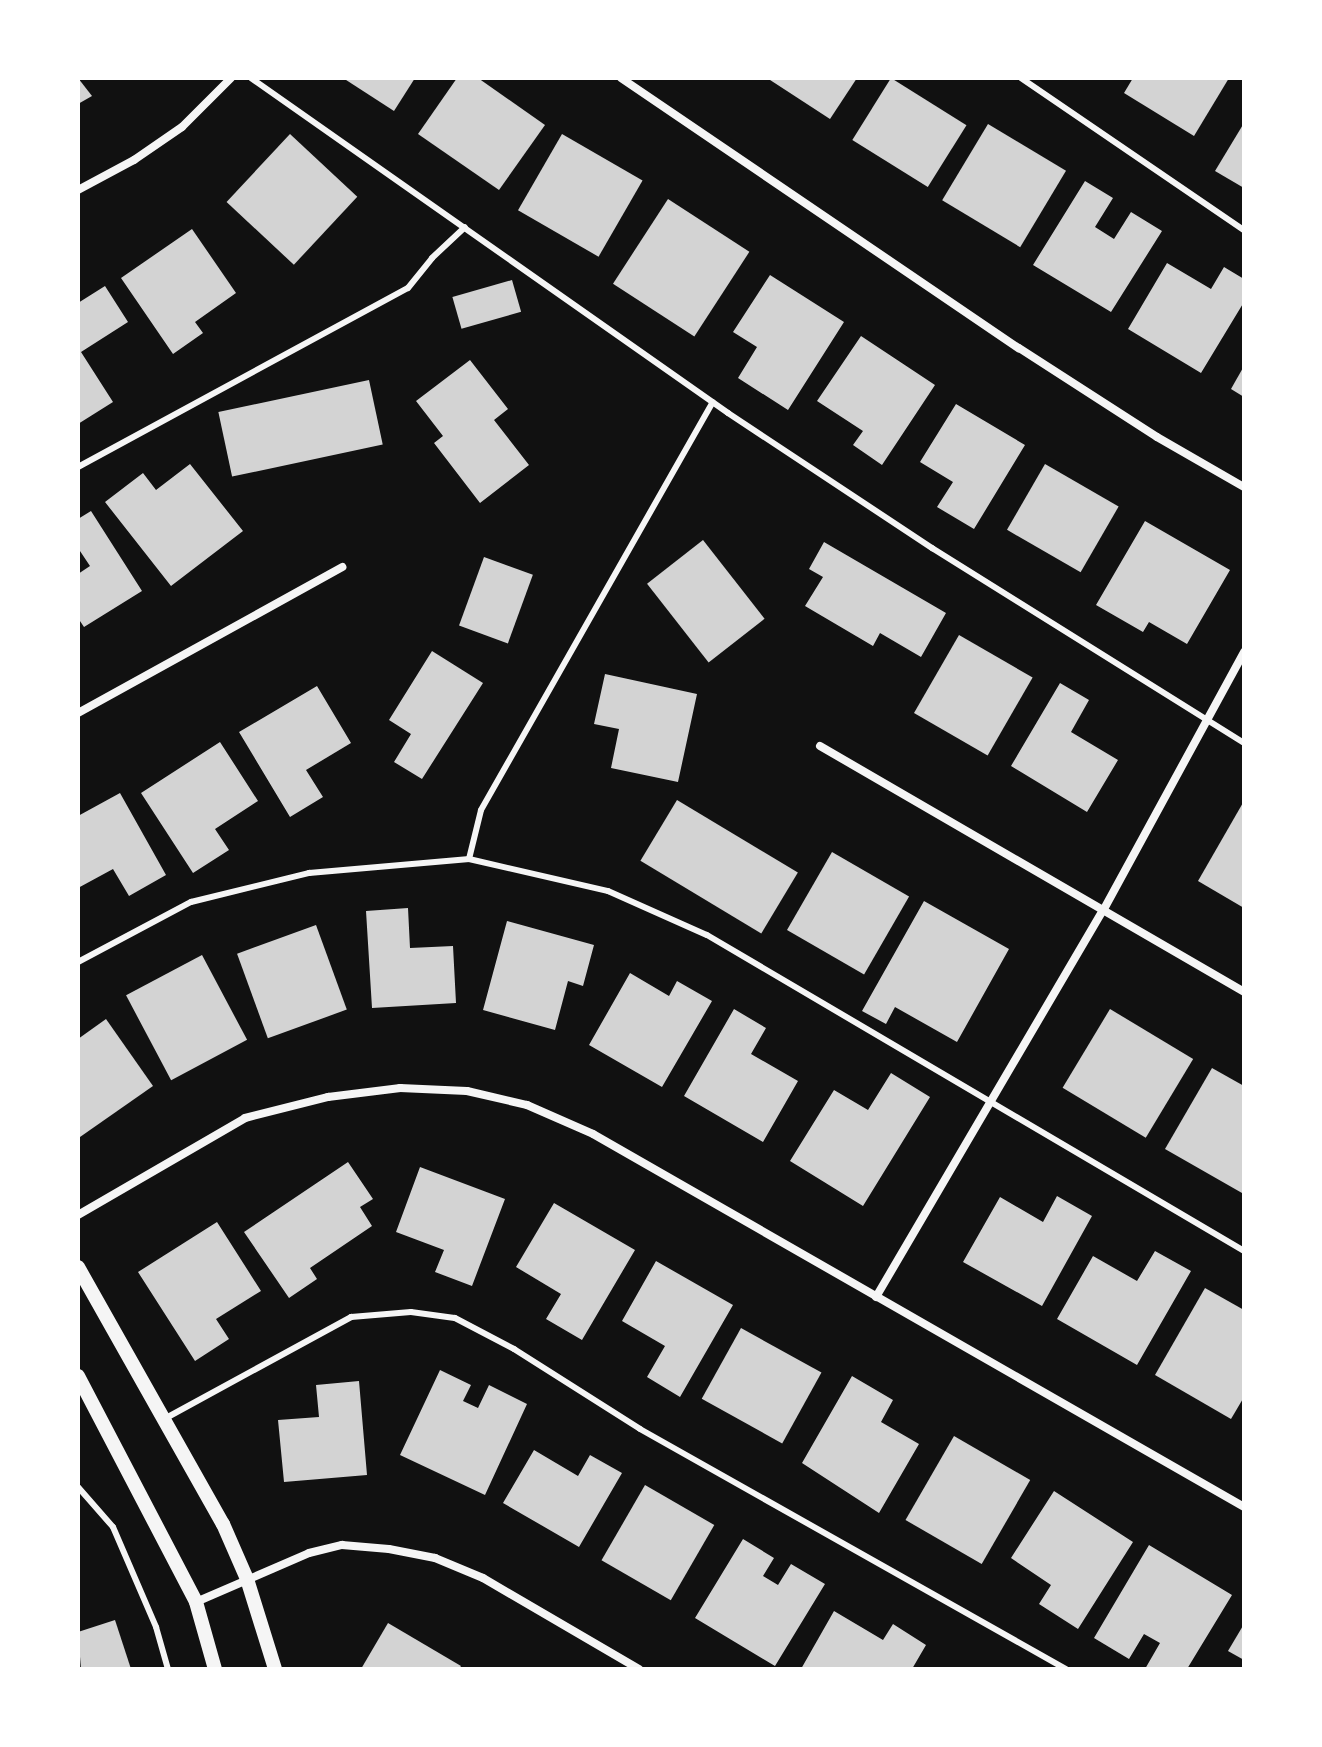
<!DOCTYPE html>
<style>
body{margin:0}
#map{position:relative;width:1322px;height:1747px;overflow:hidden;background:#111;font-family:Roboto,sans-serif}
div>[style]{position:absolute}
.building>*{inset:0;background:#d3d3d3;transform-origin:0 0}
.service>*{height:6px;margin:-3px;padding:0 3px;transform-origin:3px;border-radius:3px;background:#f5f5f5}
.minor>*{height:8px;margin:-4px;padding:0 4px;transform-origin:4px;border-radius:4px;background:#f5f5f5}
.tertiary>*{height:14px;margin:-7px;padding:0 7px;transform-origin:7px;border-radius:7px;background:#f5f5f5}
span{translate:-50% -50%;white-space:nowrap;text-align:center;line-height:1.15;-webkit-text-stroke:7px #fff;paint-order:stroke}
.frame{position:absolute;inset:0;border:80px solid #fff;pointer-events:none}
</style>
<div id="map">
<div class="building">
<div style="clip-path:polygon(78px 78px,92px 96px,78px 104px)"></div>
<div style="clip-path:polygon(343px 78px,415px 78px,394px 111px)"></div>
<div style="clip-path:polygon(457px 78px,478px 78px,545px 125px,499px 190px,418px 134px)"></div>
<div style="clip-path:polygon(767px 78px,857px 78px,830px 119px)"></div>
<div style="left:891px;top:78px;width:89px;height:73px;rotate:32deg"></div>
<div style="clip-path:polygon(1133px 78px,1229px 78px,1194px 136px,1124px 93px)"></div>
<div style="clip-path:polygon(1244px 123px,1244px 188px,1215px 171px)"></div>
<div style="left:988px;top:124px;width:91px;height:89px;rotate:31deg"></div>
<div style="left:290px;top:134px;width:92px;height:93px;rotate:43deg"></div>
<div style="left:562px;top:134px;width:93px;height:88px;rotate:30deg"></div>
<div style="clip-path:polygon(1085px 181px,1113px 198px,1095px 227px,1114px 239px,1131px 212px,1162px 231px,1111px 312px,1033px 265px)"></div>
<div style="left:668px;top:199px;width:97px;height:101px;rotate:33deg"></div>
<div style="clip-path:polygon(192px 229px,236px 293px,195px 322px,203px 333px,173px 354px,121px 278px)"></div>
<div style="clip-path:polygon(1167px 263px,1211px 289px,1224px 267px,1244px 279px,1244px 302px,1201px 373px,1128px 329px)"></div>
<div style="clip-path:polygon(770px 275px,844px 322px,788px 410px,738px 378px,757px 347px,733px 332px)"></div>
<div style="left:512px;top:280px;width:33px;height:62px;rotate:74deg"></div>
<div style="clip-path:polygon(105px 286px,128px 322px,81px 352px,113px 402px,78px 424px,78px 303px)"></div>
<div style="clip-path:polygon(861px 336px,935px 385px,882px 465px,853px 445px,863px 431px,817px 401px)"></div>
<div style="clip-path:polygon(470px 360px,508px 409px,494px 420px,529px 465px,480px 503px,434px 443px,443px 436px,416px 401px)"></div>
<div style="clip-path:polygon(1244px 366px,1244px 397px,1231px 389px)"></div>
<div style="left:369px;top:380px;width:66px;height:154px;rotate:78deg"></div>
<div style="clip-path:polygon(956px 404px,1025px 445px,974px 529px,937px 507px,953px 482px,920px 462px)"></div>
<div style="clip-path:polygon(190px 464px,243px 531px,171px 586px,105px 502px,143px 473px,156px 490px)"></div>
<div style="left:1045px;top:464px;width:85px;height:76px;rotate:30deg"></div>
<div style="clip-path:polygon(91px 511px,142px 591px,84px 627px,78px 618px,78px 574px,90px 566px,78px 548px,78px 519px)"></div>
<div style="clip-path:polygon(1145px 521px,1230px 570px,1187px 644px,1149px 622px,1143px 632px,1096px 605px)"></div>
<div style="left:703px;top:540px;width:100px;height:71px;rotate:52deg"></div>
<div style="clip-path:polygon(824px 542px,946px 613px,921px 657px,880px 633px,873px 646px,805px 606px,823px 577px,809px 569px)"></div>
<div style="left:484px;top:557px;width:52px;height:73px;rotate:20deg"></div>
<div style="left:959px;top:635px;width:85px;height:90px;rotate:30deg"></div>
<div style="clip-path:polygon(432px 651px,483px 683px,422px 779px,394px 762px,411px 734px,389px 720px)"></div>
<div style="clip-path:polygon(605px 674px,697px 694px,678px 782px,611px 768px,619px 729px,594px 724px)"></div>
<div style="clip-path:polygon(1060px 683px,1089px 700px,1071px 732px,1118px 760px,1087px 812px,1011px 766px)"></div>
<div style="clip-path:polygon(317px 686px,351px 743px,306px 770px,323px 797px,290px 817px,239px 732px)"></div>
<div style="clip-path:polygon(220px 742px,258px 801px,215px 829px,229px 850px,193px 873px,141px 793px)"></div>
<div style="clip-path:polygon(120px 793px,166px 875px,129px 896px,113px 869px,78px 888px,78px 816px)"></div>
<div style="left:677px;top:800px;width:141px;height:71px;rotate:31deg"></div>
<div style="clip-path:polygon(1244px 801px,1244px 908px,1198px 881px)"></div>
<div style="left:832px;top:852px;width:89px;height:90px;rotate:30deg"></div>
<div style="clip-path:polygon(924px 901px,1009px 949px,957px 1042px,895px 1007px,886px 1024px,862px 1011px)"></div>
<div style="clip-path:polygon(408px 908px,410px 948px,453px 946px,456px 1003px,372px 1008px,366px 911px)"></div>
<div style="clip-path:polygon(507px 921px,594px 945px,583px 986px,568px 981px,555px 1030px,483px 1010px)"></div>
<div style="left:316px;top:925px;width:90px;height:84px;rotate:70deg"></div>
<div style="left:202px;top:955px;width:96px;height:86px;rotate:62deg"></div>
<div style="clip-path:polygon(630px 973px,669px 996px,677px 981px,712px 1001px,662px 1087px,589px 1045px)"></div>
<div style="clip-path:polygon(734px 1009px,766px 1028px,751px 1054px,798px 1081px,763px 1142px,684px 1096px)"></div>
<div style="left:1110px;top:1009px;width:97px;height:92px;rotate:31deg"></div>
<div style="clip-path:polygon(106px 1019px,153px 1086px,80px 1137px,78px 1039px)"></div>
<div style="clip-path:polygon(1212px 1068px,1244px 1086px,1242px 1193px,1165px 1149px)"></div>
<div style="clip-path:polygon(891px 1073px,930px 1097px,863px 1206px,790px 1161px,834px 1090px,868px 1110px)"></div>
<div style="clip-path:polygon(348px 1162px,373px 1199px,360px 1207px,372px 1226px,310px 1268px,317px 1279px,289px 1298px,244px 1232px)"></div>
<div style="clip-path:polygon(420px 1167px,505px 1199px,472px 1286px,435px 1272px,444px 1250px,396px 1232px)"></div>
<div style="clip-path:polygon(1057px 1196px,1092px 1216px,1042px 1306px,963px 1262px,1000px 1197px,1043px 1222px)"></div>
<div style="clip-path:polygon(554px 1203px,635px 1250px,582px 1340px,546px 1319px,561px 1294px,516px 1267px)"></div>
<div style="clip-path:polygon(217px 1222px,261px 1291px,216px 1319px,229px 1339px,195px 1361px,138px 1272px)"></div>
<div style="clip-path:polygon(1155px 1251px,1191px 1271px,1137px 1365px,1057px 1319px,1093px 1256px,1137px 1281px)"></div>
<div style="clip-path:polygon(656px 1261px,733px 1305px,680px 1397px,647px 1377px,665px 1346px,622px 1321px)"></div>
<div style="clip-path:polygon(1205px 1288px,1244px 1310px,1244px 1397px,1231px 1419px,1155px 1375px)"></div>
<div style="left:741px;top:1328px;width:92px;height:81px;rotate:29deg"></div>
<div style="clip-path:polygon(440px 1370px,471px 1385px,463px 1401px,478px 1408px,489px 1385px,527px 1404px,485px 1495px,400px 1455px)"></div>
<div style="clip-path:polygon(852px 1376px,893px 1400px,881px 1422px,919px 1444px,879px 1513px,802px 1463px)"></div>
<div style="clip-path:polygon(359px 1381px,367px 1475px,284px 1482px,278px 1420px,319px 1417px,316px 1385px)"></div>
<div style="left:954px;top:1436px;width:88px;height:97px;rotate:30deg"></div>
<div style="clip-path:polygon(534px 1450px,578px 1476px,590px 1455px,622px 1473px,579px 1547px,503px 1503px)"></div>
<div style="left:645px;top:1485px;width:80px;height:87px;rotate:30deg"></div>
<div style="clip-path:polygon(1054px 1491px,1133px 1542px,1078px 1629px,1039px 1604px,1051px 1585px,1011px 1558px)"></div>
<div style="clip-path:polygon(743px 1539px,774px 1558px,763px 1576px,778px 1585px,791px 1564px,825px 1584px,775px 1666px,695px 1618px)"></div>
<div style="clip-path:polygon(1149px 1545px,1232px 1595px,1187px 1669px,1145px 1669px,1160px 1643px,1144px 1634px,1129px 1659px,1094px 1638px)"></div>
<div style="clip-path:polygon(834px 1611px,883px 1640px,893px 1624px,926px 1645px,912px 1669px,801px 1669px)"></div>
<div style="clip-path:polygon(115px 1620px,131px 1669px,81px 1669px,78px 1632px)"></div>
<div style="clip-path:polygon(388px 1623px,461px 1666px,459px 1669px,361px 1669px)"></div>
<div style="clip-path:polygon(1244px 1624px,1244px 1660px,1228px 1651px)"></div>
</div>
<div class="service">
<div style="left:251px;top:78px;width:583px;rotate:35.08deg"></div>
<div style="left:728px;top:413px;width:245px;rotate:33.5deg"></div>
<div style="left:932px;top:548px;width:368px;rotate:32deg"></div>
<div style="left:1021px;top:78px;width:270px;rotate:34.3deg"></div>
<div style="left:78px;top:467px;width:375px;rotate:-28.5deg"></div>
<div style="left:408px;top:288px;width:38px;rotate:-51deg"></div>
<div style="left:432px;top:258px;width:45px;rotate:-43.2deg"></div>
<div style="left:469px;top:859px;width:50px;rotate:-76.2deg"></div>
<div style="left:481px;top:810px;width:469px;rotate:-60.4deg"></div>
<div style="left:78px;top:962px;width:128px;rotate:-28deg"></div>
<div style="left:191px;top:902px;width:122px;rotate:-13.8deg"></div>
<div style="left:309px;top:873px;width:161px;rotate:-5deg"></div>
<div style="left:469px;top:859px;width:143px;rotate:13deg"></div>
<div style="left:608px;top:891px;width:108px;rotate:24deg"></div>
<div style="left:707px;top:935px;width:623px;rotate:30.47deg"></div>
<div style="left:166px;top:1418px;width:211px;rotate:-28.6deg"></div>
<div style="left:351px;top:1317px;width:60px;rotate:-4.8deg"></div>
<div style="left:411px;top:1312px;width:44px;rotate:7.8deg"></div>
<div style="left:455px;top:1318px;width:67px;rotate:27.7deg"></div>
<div style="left:514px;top:1349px;width:149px;rotate:32.4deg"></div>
<div style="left:640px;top:1429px;width:489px;rotate:29.4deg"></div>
<div style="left:78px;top:1487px;width:53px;rotate:48.8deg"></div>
<div style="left:113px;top:1527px;width:109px;rotate:66.7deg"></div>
<div style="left:156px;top:1627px;width:44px;rotate:74.1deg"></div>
</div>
<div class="minor">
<div style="left:621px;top:78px;width:481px;rotate:34.2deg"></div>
<div style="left:1019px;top:348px;width:164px;rotate:32.8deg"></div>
<div style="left:1157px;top:437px;width:100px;rotate:29.9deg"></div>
<div style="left:78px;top:190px;width:64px;rotate:-28.2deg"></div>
<div style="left:134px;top:160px;width:58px;rotate:-34.5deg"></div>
<div style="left:182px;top:127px;width:69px;rotate:-45deg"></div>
<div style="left:78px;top:713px;width:302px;rotate:-28.9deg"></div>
<div style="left:820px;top:746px;width:490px;rotate:30.1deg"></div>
<div style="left:78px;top:1215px;width:193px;rotate:-30.1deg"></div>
<div style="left:245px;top:1118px;width:86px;rotate:-14.2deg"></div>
<div style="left:328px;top:1097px;width:73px;rotate:-7.1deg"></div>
<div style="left:400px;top:1088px;width:67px;rotate:2.6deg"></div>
<div style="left:467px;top:1091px;width:62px;rotate:13.1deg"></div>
<div style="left:527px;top:1105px;width:72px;rotate:23.7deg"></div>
<div style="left:593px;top:1134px;width:750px;rotate:29.81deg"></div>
<div style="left:876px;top:1297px;width:450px;rotate:-59.6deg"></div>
<div style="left:1104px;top:909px;width:293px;rotate:-61.4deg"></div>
<div style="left:196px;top:1602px;width:123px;rotate:-23.4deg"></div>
<div style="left:309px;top:1553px;width:34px;rotate:-14deg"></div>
<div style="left:342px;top:1545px;width:47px;rotate:4.9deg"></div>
<div style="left:389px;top:1549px;width:47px;rotate:11.1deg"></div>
<div style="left:435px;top:1558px;width:52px;rotate:22.6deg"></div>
<div style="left:483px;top:1578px;width:181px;rotate:30.3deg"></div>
</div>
<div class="tertiary">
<div style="left:78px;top:1267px;width:295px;rotate:60.6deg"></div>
<div style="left:223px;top:1524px;width:60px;rotate:66.4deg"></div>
<div style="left:247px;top:1579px;width:94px;rotate:72.7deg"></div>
<div style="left:78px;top:1376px;width:255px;rotate:62.4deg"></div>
<div style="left:196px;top:1602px;width:70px;rotate:74.2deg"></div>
</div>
<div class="frame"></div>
</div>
